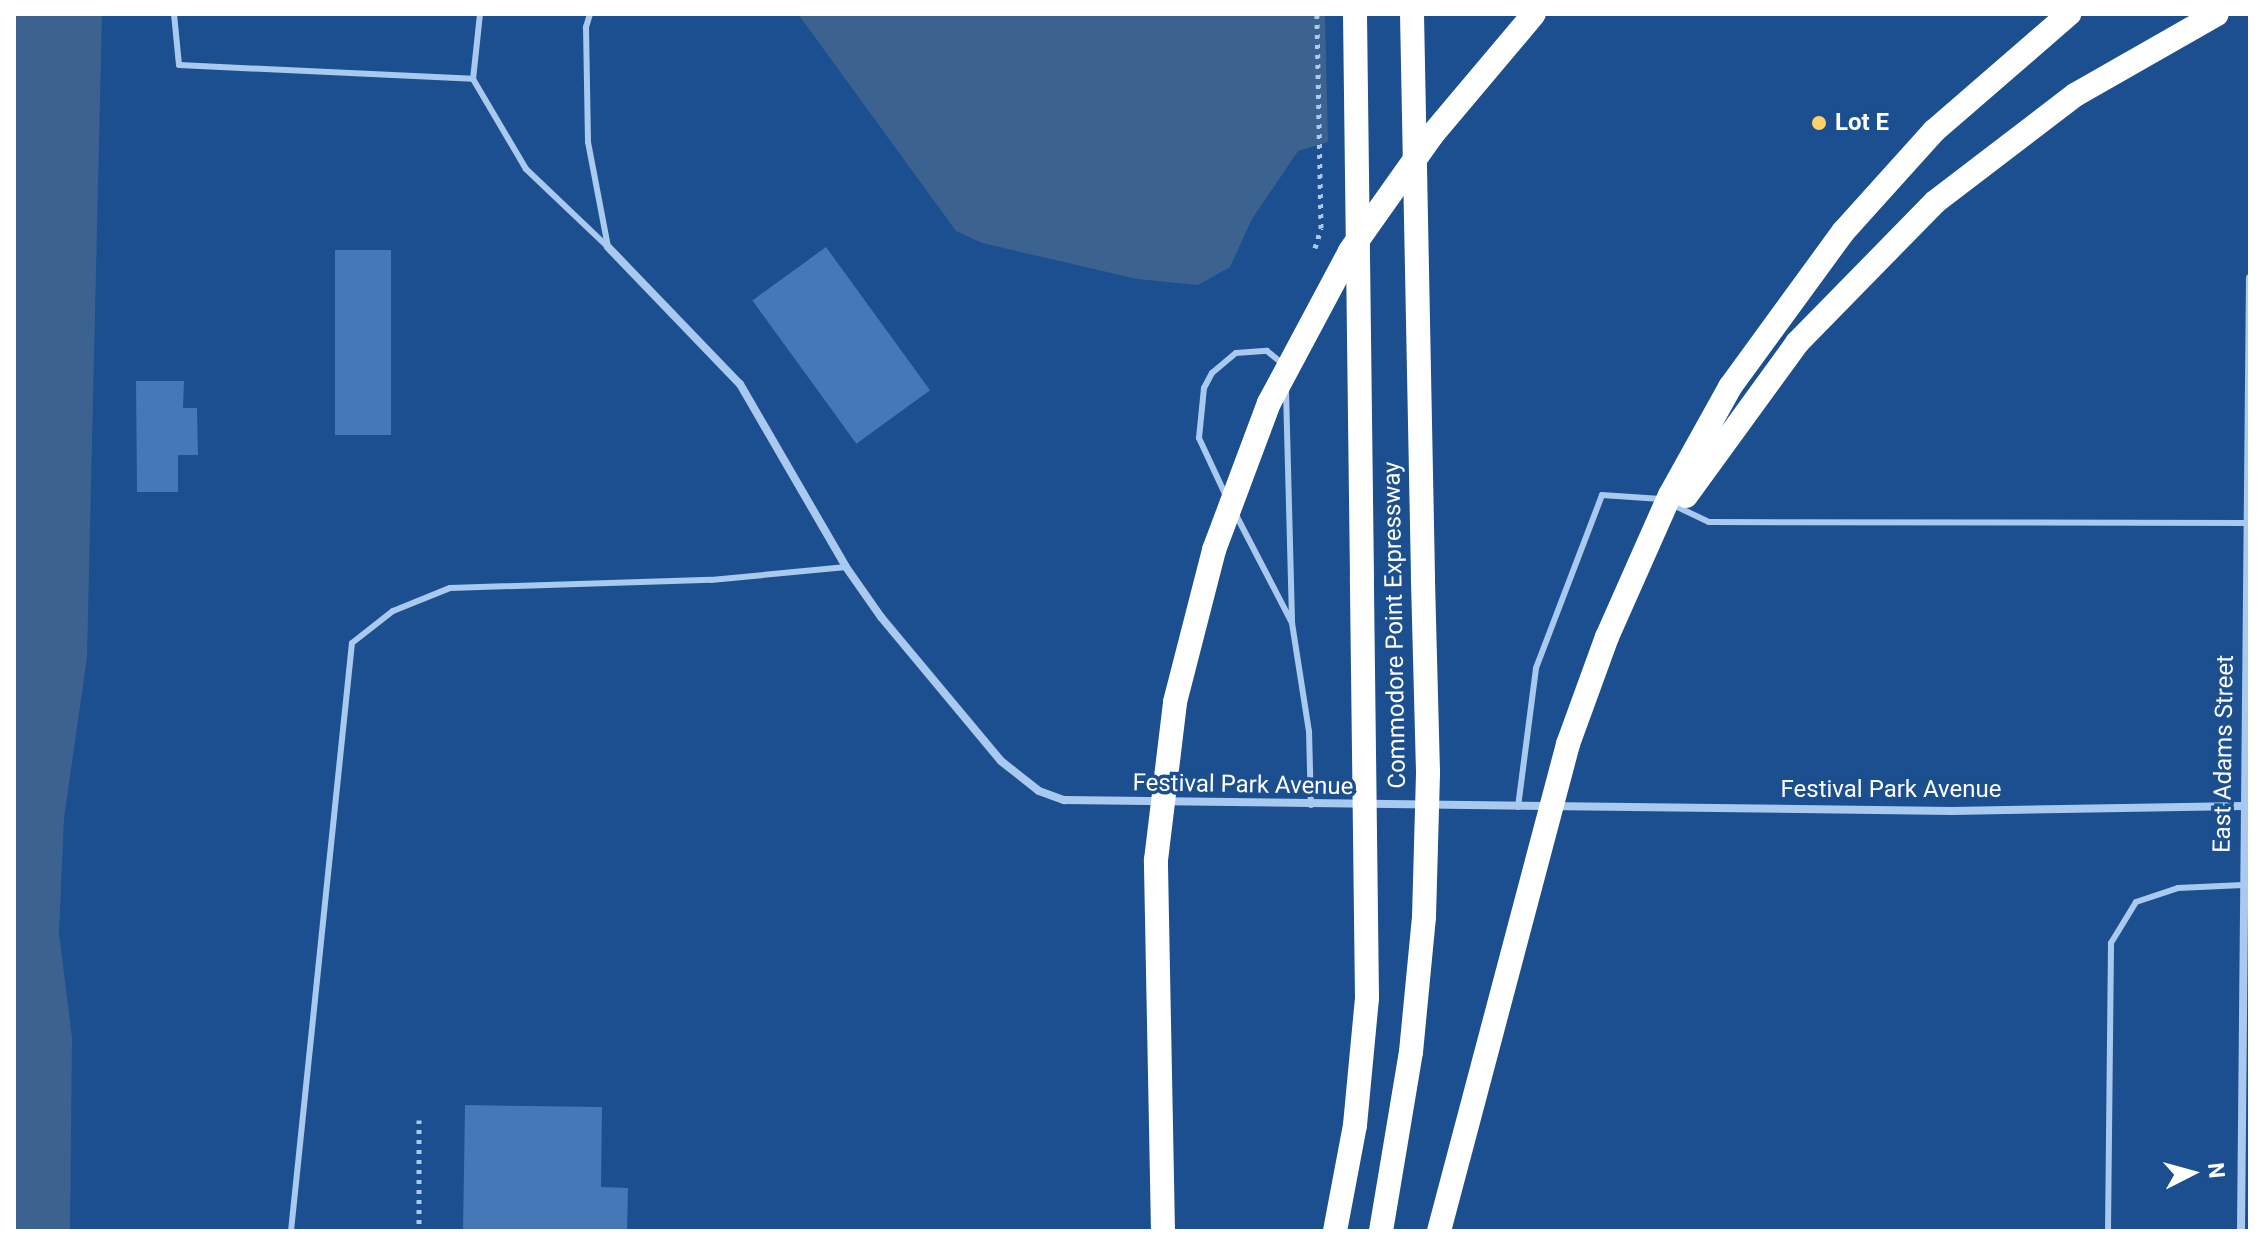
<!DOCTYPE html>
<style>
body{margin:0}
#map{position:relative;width:2264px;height:1245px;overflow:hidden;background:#1b4f8f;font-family:Roboto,sans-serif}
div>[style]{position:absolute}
.water>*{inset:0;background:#3c6290}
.building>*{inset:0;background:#4478b7;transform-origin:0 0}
.path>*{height:5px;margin-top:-2.5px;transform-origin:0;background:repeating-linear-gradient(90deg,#a9c9ee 0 4px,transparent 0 10px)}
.service>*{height:6px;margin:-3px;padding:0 3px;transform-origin:3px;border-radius:3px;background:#a9c9ee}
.minor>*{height:8px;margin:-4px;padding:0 4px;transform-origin:4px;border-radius:4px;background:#a9c9ee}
.motorway>*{height:24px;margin:-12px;padding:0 12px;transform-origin:12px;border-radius:12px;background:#fff}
.motorway-bridge>*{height:24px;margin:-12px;padding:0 12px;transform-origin:12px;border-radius:12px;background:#fff}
.dots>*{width:22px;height:22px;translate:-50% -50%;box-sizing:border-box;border:4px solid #1b4f8f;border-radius:50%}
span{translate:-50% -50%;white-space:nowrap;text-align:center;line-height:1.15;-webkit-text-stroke:7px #1b4f8f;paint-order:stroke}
.poi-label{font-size:24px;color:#fff;font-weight:700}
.left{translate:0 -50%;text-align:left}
.street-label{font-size:24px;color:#fff}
.frame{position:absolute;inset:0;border:16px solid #fff;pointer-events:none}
.north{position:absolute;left:2152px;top:1133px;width:80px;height:80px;-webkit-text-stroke:6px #1b4f8f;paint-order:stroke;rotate:84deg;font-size:22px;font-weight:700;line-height:32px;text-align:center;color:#fff}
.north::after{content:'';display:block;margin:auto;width:28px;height:36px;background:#fff;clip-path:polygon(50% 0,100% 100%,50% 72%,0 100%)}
</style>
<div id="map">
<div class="water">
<div style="clip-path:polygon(14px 14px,102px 14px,87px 658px,64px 818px,59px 933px,72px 1038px,70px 1231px,14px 1231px)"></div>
<div style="clip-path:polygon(798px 14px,1325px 14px,1328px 142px,1298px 151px,1252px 219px,1230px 267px,1198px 285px,1137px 279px,982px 243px,956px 231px)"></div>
</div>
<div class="building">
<div style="left:826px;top:247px;width:177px;height:91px;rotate:54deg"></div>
<div style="left:335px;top:250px;width:56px;height:185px"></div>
<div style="clip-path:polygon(136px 381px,184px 381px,183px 408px,197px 408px,198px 455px,178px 455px,178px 492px,137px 492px)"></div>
<div style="clip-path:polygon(465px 1105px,602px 1107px,601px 1187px,628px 1188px,627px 1231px,463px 1231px)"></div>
</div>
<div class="path">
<div style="left:1315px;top:248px;width:21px;rotate:-73deg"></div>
<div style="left:1321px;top:228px;width:214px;rotate:-91.1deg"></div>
<div style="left:419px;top:1120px;width:111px;rotate:90deg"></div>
</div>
<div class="service">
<div style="left:174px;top:14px;width:51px;rotate:84.4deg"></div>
<div style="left:179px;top:65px;width:294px;rotate:2.7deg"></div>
<div style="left:480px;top:14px;width:65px;rotate:96.1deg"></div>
<div style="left:473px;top:79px;width:104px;rotate:59.5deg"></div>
<div style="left:526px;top:169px;width:113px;rotate:43.6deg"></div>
<div style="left:590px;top:14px;width:14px;rotate:107deg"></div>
<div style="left:586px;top:27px;width:115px;rotate:89deg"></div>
<div style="left:588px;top:142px;width:107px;rotate:79.2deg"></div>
<div style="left:1286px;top:391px;width:232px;rotate:88.5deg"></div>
<div style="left:1292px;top:623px;width:109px;rotate:81.1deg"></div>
<div style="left:1309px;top:731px;width:74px;rotate:88.5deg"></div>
<div style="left:1226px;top:496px;width:64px;rotate:-115deg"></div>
<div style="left:1199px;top:438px;width:50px;rotate:-84.3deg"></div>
<div style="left:1204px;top:388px;width:17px;rotate:-62deg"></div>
<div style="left:1212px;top:373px;width:31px;rotate:-40deg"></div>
<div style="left:1236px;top:353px;width:31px;rotate:-4deg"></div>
<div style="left:1267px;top:351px;width:21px;rotate:39deg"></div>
<div style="left:1671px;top:504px;width:42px;rotate:25.3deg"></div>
<div style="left:1709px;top:522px;width:538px;rotate:0.11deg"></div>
<div style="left:1235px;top:513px;width:124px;rotate:62.6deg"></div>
<div style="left:1518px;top:807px;width:140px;rotate:-82.6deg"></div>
<div style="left:1536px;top:668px;width:185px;rotate:-69.1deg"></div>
<div style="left:1602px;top:495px;width:59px;rotate:3.9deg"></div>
<div style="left:291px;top:1231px;width:591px;rotate:-84.08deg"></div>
<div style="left:352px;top:643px;width:52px;rotate:-38deg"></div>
<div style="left:393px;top:611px;width:61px;rotate:-22deg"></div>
<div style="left:450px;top:588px;width:261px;rotate:-1.8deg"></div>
<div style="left:711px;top:580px;width:136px;rotate:-5.5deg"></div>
<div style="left:2108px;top:1231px;width:288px;rotate:-89.4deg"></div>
<div style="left:2111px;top:943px;width:48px;rotate:-58.6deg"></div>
<div style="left:2136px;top:902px;width:44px;rotate:-18.4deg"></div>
<div style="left:2178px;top:888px;width:65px;rotate:-2.6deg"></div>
</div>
<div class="minor">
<div style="left:608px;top:247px;width:190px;rotate:46.1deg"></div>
<div style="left:740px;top:384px;width:211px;rotate:59.9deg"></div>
<div style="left:846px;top:567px;width:61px;rotate:55deg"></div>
<div style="left:881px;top:617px;width:187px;rotate:50.2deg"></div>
<div style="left:1001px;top:761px;width:48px;rotate:38.3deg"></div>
<div style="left:1039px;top:791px;width:27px;rotate:20deg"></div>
<div style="left:1064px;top:800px;width:888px;rotate:0.71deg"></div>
<div style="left:1952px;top:811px;width:291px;rotate:-1deg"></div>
<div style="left:2241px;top:1231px;width:953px;rotate:-89.46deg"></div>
</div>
<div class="motorway">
<div style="left:1355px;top:14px;width:563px;rotate:89.29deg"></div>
<div style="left:1412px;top:14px;width:563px;rotate:88.88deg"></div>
</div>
<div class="motorway-bridge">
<div style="left:1686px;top:496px;width:189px;rotate:-54deg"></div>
<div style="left:1797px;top:343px;width:197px;rotate:-45.6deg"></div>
<div style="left:1935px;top:202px;width:176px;rotate:-37.4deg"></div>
<div style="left:2075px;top:95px;width:163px;rotate:-29.7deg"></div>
<div style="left:1163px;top:1231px;width:371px;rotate:-91.1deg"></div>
<div style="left:1156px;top:860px;width:159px;rotate:-83.1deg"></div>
<div style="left:1175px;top:702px;width:157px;rotate:-75.6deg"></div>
<div style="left:1214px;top:550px;width:157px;rotate:-69.5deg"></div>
<div style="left:1269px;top:403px;width:172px;rotate:-61.9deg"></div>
<div style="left:1350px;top:251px;width:142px;rotate:-54.7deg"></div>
<div style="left:1432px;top:135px;width:158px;rotate:-49.9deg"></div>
<div style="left:1335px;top:1231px;width:108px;rotate:-79.3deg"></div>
<div style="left:1355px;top:1125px;width:128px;rotate:-84.6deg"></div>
<div style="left:1367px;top:998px;width:421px;rotate:-90.7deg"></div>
<div style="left:1381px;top:1231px;width:181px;rotate:-80.5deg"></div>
<div style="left:1411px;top:1052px;width:136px;rotate:-84.5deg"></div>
<div style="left:1424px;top:917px;width:145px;rotate:-88.4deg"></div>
<div style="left:1428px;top:772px;width:195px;rotate:-91.5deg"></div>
<div style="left:1439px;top:1231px;width:504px;rotate:-75.16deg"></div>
<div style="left:1568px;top:744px;width:114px;rotate:-70deg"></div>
<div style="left:1607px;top:637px;width:155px;rotate:-66.1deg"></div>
<div style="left:1670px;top:495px;width:124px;rotate:-60.9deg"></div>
<div style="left:1730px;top:387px;width:192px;rotate:-53.9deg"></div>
<div style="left:1843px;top:232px;width:136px;rotate:-48deg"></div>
<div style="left:1934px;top:131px;width:179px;rotate:-40.9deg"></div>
</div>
<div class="dots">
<div style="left:1819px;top:123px;background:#ffd166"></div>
</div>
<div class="poi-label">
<span class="left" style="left:1835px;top:123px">Lot E</span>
</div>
<div class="street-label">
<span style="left:1395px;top:625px;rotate:-91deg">Commodore Point Expressway</span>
<span style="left:2224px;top:754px;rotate:-89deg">East Adams Street</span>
<span style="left:1243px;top:785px;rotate:1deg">Festival Park Avenue</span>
<span style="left:1891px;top:790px">Festival Park Avenue</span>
</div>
<div class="frame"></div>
<div class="north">N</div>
</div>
